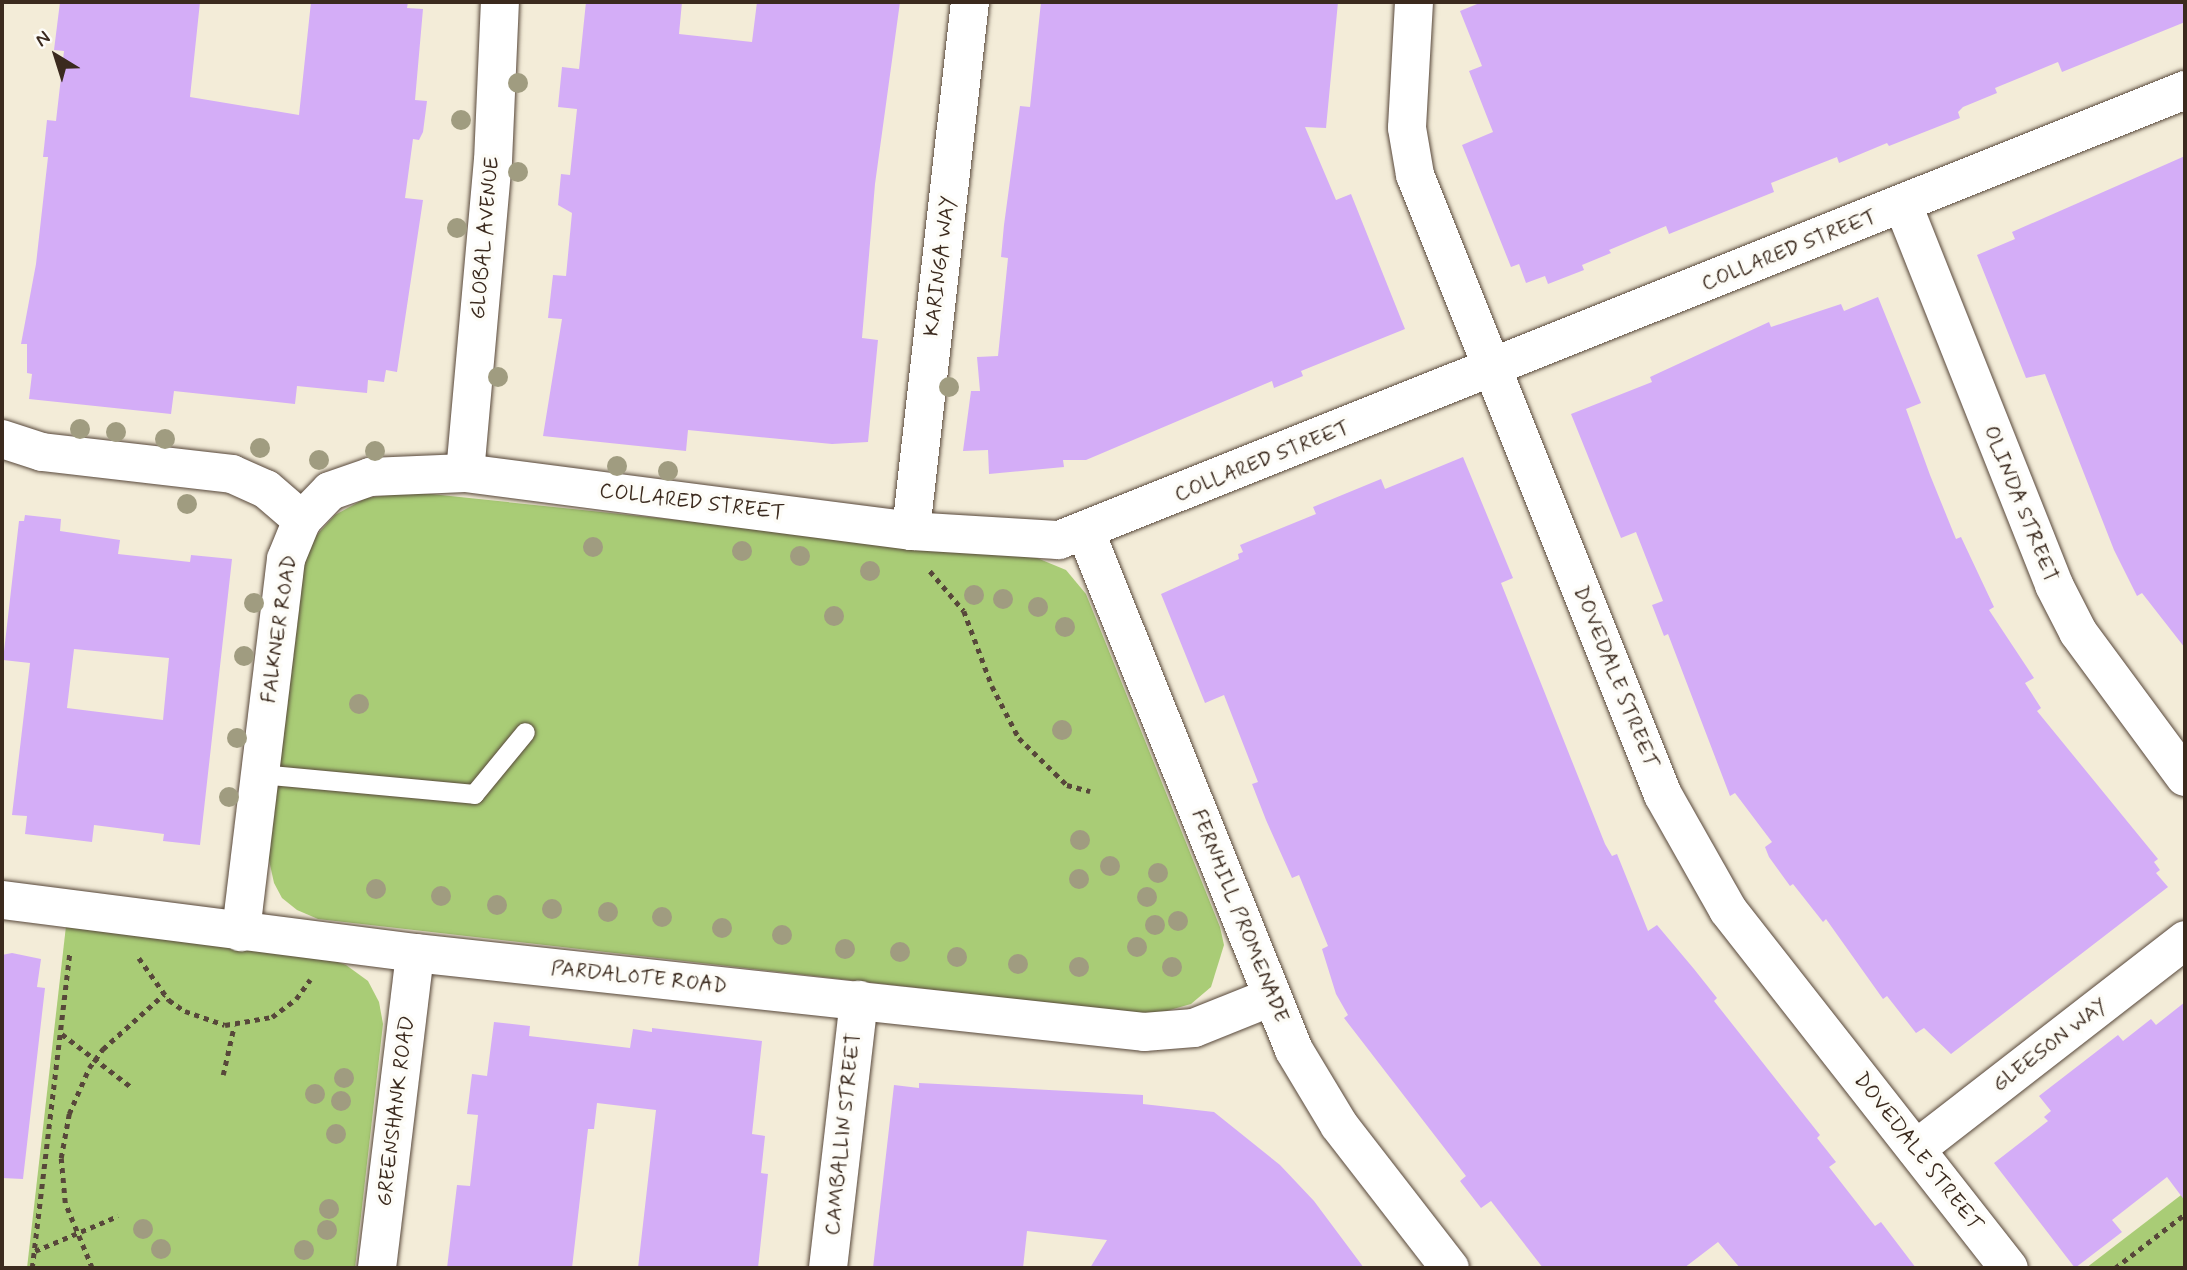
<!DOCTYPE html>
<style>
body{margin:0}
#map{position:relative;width:2187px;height:1270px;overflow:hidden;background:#f3ecd8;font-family:Mynerve,sans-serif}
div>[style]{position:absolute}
.green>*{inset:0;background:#a9cc76}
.building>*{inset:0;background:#d4adf7}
.path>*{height:4.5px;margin-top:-2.25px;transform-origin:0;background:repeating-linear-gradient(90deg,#57473a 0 5px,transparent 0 10px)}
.roads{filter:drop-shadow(0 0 2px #57473a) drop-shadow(0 0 2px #57473a)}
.service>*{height:19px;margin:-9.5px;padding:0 9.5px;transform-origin:9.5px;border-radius:9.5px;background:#fff}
.minor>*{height:38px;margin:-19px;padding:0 19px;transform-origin:19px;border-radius:19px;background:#fff}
.trees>*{width:20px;height:20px;margin:-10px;border-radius:50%;background:#a09c80}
span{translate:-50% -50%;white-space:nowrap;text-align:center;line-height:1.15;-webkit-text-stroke:7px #fdfcf7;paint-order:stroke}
.street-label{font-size:21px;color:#3b2a1e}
.frame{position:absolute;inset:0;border:4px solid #3b2a1e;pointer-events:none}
.north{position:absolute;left:21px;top:21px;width:70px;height:70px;-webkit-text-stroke:5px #fdfcf7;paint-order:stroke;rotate:322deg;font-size:19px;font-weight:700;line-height:28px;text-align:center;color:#3b2a1e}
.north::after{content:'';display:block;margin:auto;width:24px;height:32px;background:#3b2a1e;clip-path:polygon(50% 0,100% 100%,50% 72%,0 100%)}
</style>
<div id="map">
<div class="green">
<div style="clip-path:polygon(396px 494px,431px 494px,1037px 558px,1066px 570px,1086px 594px,1220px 927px,1224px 945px,1211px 987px,1191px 1004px,1152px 1015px,318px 919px,297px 910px,282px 898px,274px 883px,267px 851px,301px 565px,314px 538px,335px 515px,366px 498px)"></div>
<div style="clip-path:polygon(66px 926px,324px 957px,346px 965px,368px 981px,379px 1002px,383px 1024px,355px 1268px,27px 1268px)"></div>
<div style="clip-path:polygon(2185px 1192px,2185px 1268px,2086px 1268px)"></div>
</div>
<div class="building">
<div style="clip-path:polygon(60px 2px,200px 2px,190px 97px,299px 115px,311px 2px,408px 2px,407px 8px,423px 9px,415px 100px,427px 101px,423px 132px,419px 140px,413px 139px,405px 198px,423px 200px,397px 372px,386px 370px,384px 382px,368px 380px,367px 393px,297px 386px,295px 404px,174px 391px,171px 414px,29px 399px,32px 374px,27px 373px,27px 344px,21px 344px,36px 264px,48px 157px,43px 157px,47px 120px,56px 121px,64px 51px,54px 50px)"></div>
<div style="clip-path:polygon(586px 2px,682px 2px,679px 34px,752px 42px,757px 2px,900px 2px,875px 184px,862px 338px,878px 340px,868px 442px,832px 444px,688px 430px,686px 451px,543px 436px,562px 319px,548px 318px,553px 275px,566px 276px,572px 213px,558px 205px,561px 174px,570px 175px,577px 109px,558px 107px,562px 67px,579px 69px)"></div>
<div style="clip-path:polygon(1041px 2px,1338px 2px,1326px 128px,1305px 127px,1336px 200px,1351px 194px,1405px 329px,1301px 371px,1303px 376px,1274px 388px,1272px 381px,1086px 460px,1063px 460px,1064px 467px,989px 474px,988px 450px,963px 451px,971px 391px,980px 391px,977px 357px,998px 356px,1008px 258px,1001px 257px,1004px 225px,1020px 106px,1030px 107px)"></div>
<div style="clip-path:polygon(1482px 2px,2185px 2px,2185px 22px,2062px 72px,2058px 62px,1995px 88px,1997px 93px,1963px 107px,1958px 112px,1960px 118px,1889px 146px,1887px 143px,1839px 163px,1837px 157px,1771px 183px,1774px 192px,1669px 234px,1666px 226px,1609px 250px,1611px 253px,1582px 265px,1584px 270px,1548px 284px,1545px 276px,1526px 283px,1519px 264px,1511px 267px,1462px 145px,1493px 132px,1469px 71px,1482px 66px,1460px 11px)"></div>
<div style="clip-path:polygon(2185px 156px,2185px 648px,2142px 593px,2137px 596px,2114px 550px,2045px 374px,2026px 378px,1977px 255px,2015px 239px,2012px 232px)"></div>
<div style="clip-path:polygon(1878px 297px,1921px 403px,1906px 409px,1930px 475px,1956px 539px,1961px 537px,1994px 607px,1989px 610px,2034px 678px,2025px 683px,2041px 708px,2037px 711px,2158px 859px,2154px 862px,2160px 870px,2156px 873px,2168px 887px,1951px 1054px,1924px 1028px,1916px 1033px,1887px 996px,1883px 999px,1826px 919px,1823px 922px,1793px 884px,1790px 886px,1769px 857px,1765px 847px,1772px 842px,1735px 793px,1730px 796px,1668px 634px,1664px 636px,1652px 605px,1663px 601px,1636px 532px,1621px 538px,1571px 414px,1652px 382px,1650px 377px,1769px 322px,1771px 327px,1841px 304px,1844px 311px)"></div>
<div style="clip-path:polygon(1463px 457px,1513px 578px,1501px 583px,1605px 844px,1612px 856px,1617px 854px,1648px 931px,1657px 925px,1694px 969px,1717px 998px,1714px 1001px,1820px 1135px,1817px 1138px,1836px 1162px,1829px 1167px,1875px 1226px,1881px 1222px,1916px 1268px,1740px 1268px,1718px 1242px,1684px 1268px,1543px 1268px,1491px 1201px,1481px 1208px,1460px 1181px,1466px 1176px,1344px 1018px,1348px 1015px,1336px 994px,1322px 949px,1328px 946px,1299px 875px,1292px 878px,1266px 820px,1252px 784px,1258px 782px,1224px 695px,1205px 703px,1161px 594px,1239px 559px,1238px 554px,1243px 552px,1240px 545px,1316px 514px,1313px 507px,1381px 479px,1385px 489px)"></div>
<div style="clip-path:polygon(evenodd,25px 515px,61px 519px,60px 531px,120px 540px,118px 554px,190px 562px,191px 555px,232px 559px,200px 845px,163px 841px,164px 834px,94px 825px,92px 842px,25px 834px,27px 816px,12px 815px,30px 663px,3px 660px,19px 521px,24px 521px,25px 515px,74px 649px,169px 658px,163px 720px,67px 708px,74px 649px)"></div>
<div style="clip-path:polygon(12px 953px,41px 959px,37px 987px,45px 988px,23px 1179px,2px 1178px,2px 955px)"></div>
<div style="clip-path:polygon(2185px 1002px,2185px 1201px,2167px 1177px,2112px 1220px,2122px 1232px,2075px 1268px,1994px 1163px,2048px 1121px,2044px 1117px,2051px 1111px,2039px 1096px,2118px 1035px,2123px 1041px,2151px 1019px,2156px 1025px)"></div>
<div style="clip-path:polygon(494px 1022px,530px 1026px,529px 1036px,630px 1048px,633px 1029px,652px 1032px,652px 1028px,762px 1041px,752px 1134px,765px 1136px,761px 1173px,768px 1174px,758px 1268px,638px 1268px,656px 1110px,597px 1103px,594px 1129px,588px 1129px,572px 1268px,447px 1268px,457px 1185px,470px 1186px,478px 1115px,467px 1114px,472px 1074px,487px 1076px)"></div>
<div style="clip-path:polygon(919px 1083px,1143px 1095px,1143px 1104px,1214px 1112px,1280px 1165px,1314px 1201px,1364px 1268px,1090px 1268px,1107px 1240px,1027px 1231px,1023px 1268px,873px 1268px,894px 1085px,919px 1088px)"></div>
</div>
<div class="path">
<div style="left:930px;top:571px;width:52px;rotate:49.6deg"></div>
<div style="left:964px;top:611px;width:80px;rotate:69.5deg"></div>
<div style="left:992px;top:686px;width:59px;rotate:62.6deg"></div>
<div style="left:1019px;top:738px;width:67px;rotate:44.4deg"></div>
<div style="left:1067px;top:785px;width:24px;rotate:15deg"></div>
<div style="left:139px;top:958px;width:52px;rotate:54.5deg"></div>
<div style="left:169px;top:1000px;width:19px;rotate:35deg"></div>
<div style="left:185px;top:1011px;width:42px;rotate:19.3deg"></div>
<div style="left:225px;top:1025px;width:48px;rotate:-9.7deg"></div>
<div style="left:272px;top:1017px;width:30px;rotate:-37deg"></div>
<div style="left:296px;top:999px;width:24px;rotate:-54deg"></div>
<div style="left:62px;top:1034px;width:86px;rotate:37.4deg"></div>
<div style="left:223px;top:1075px;width:50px;rotate:-77.3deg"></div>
<div style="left:35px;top:1251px;width:90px;rotate:-22.9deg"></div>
<div style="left:32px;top:1268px;width:319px;rotate:-83.2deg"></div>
<div style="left:92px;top:1268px;width:70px;rotate:-112.6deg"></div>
<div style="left:65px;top:1203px;width:45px;rotate:-95.1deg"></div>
<div style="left:61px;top:1158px;width:45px;rotate:-79.7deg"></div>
<div style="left:69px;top:1114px;width:50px;rotate:-66.5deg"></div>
<div style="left:89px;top:1068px;width:24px;rotate:-54deg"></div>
<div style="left:103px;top:1049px;width:82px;rotate:-42deg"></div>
<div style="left:2115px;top:1268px;width:88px;rotate:-37.6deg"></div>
</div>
<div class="roads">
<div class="service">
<div style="left:260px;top:774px;width:215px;rotate:5.3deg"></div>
<div style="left:474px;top:794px;width:80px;rotate:-50.6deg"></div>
</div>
<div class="minor">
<div style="left:1414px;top:2px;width:126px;rotate:93.2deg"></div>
<div style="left:1407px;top:128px;width:48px;rotate:80.3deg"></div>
<div style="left:1415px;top:175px;width:668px;rotate:68.2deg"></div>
<div style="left:1663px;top:795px;width:132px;rotate:60.5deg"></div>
<div style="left:1728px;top:910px;width:455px;rotate:51.9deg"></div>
<div style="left:1903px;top:205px;width:409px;rotate:68.3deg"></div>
<div style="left:2054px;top:585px;width:53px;rotate:62.9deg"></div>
<div style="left:2078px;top:632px;width:180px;rotate:53.6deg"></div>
<div style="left:2px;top:439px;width:42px;rotate:18deg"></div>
<div style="left:42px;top:452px;width:191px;rotate:6.6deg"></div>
<div style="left:232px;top:474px;width:37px;rotate:24deg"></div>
<div style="left:266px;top:489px;width:48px;rotate:40.7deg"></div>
<div style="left:302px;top:520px;width:42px;rotate:112.3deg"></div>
<div style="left:286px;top:559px;width:376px;rotate:96.9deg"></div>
<div style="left:465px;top:473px;width:313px;rotate:-84.9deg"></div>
<div style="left:493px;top:161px;width:159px;rotate:-87.5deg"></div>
<div style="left:302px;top:520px;width:40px;rotate:-46deg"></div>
<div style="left:330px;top:491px;width:42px;rotate:-19.3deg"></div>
<div style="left:370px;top:477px;width:95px;rotate:-2.4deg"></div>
<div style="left:465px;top:473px;width:450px;rotate:7.4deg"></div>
<div style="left:911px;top:531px;width:148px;rotate:3.5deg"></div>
<div style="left:1059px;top:540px;width:1213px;rotate:-21.78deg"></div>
<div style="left:911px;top:531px;width:532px;rotate:-83.64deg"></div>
<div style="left:1086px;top:533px;width:557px;rotate:68.08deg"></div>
<div style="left:1294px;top:1050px;width:87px;rotate:59deg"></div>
<div style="left:1339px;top:1125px;width:181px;rotate:52.2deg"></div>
<div style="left:2px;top:900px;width:416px;rotate:7.3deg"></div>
<div style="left:415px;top:953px;width:733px;rotate:6.18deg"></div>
<div style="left:1144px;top:1032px;width:50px;rotate:-4.6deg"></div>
<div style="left:1194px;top:1028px;width:83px;rotate:-21.9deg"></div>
<div style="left:1916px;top:1149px;width:341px;rotate:-37.8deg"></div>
<div style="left:377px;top:1268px;width:317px;rotate:-83.1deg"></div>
<div style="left:828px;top:1268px;width:270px;rotate:-83.4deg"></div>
</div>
</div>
<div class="trees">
<div style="left:518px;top:83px"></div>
<div style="left:461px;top:120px"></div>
<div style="left:518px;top:172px"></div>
<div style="left:457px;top:228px"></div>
<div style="left:498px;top:377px"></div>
<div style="left:949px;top:387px"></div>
<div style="left:80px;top:429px"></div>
<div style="left:116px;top:432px"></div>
<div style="left:165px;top:439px"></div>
<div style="left:260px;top:448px"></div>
<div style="left:375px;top:451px"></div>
<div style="left:319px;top:460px"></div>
<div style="left:617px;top:466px"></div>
<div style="left:668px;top:471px"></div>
<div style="left:187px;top:504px"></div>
<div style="left:593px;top:547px"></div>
<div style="left:742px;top:551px"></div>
<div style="left:800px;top:556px"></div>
<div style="left:870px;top:571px"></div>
<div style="left:974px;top:595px"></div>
<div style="left:1003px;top:599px"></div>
<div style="left:254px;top:603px"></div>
<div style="left:1038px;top:607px"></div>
<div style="left:834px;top:616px"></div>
<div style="left:1065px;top:627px"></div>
<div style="left:244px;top:656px"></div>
<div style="left:359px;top:704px"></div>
<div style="left:1062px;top:730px"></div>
<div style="left:237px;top:738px"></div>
<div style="left:229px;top:797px"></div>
<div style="left:1080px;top:840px"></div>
<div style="left:1110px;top:866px"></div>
<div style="left:1158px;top:873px"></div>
<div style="left:1079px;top:879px"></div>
<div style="left:376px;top:889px"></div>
<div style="left:441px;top:896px"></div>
<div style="left:1147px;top:897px"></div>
<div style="left:497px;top:905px"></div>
<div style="left:552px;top:909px"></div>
<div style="left:608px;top:912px"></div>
<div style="left:662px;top:917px"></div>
<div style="left:1178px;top:921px"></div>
<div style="left:1155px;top:925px"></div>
<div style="left:722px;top:928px"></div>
<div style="left:782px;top:935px"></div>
<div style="left:1137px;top:947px"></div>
<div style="left:845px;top:949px"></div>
<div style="left:900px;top:952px"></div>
<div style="left:957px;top:957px"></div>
<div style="left:1018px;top:964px"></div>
<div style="left:1079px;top:967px"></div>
<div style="left:1172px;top:967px"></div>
<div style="left:344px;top:1078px"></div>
<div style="left:315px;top:1094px"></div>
<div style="left:341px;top:1101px"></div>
<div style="left:336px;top:1134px"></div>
<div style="left:329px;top:1209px"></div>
<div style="left:143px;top:1229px"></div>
<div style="left:327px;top:1230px"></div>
<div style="left:161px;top:1249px"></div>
<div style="left:304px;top:1250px"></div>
</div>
<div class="street-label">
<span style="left:485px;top:238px;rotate:-85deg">GLOBAL AVENUE</span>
<span style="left:1789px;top:250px;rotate:-22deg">COLLARED STREET</span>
<span style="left:940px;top:266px;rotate:-83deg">KARINGA WAY</span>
<span style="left:1262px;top:461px;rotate:-22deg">COLLARED STREET</span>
<span style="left:692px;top:502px;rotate:7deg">COLLARED STREET</span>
<span style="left:2021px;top:504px;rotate:68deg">OLINDA STREET</span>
<span style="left:279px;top:629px;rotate:-82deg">FALKNER ROAD</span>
<span style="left:1616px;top:677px;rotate:68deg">DOVEDALE STREET</span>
<span style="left:1240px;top:916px;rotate:68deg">FERNHILL PROMENADE</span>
<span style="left:639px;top:977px;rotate:6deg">PARDALOTE ROAD</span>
<span style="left:2050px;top:1045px;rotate:-38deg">GLEESON WAY</span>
<span style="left:396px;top:1111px;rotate:-83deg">GREENSHANK ROAD</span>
<span style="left:843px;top:1134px;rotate:-84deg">CAMBALLIN STREET</span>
<span style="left:1918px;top:1152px;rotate:52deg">DOVEDALE STREET</span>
</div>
<div class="frame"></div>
<div class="north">N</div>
</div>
